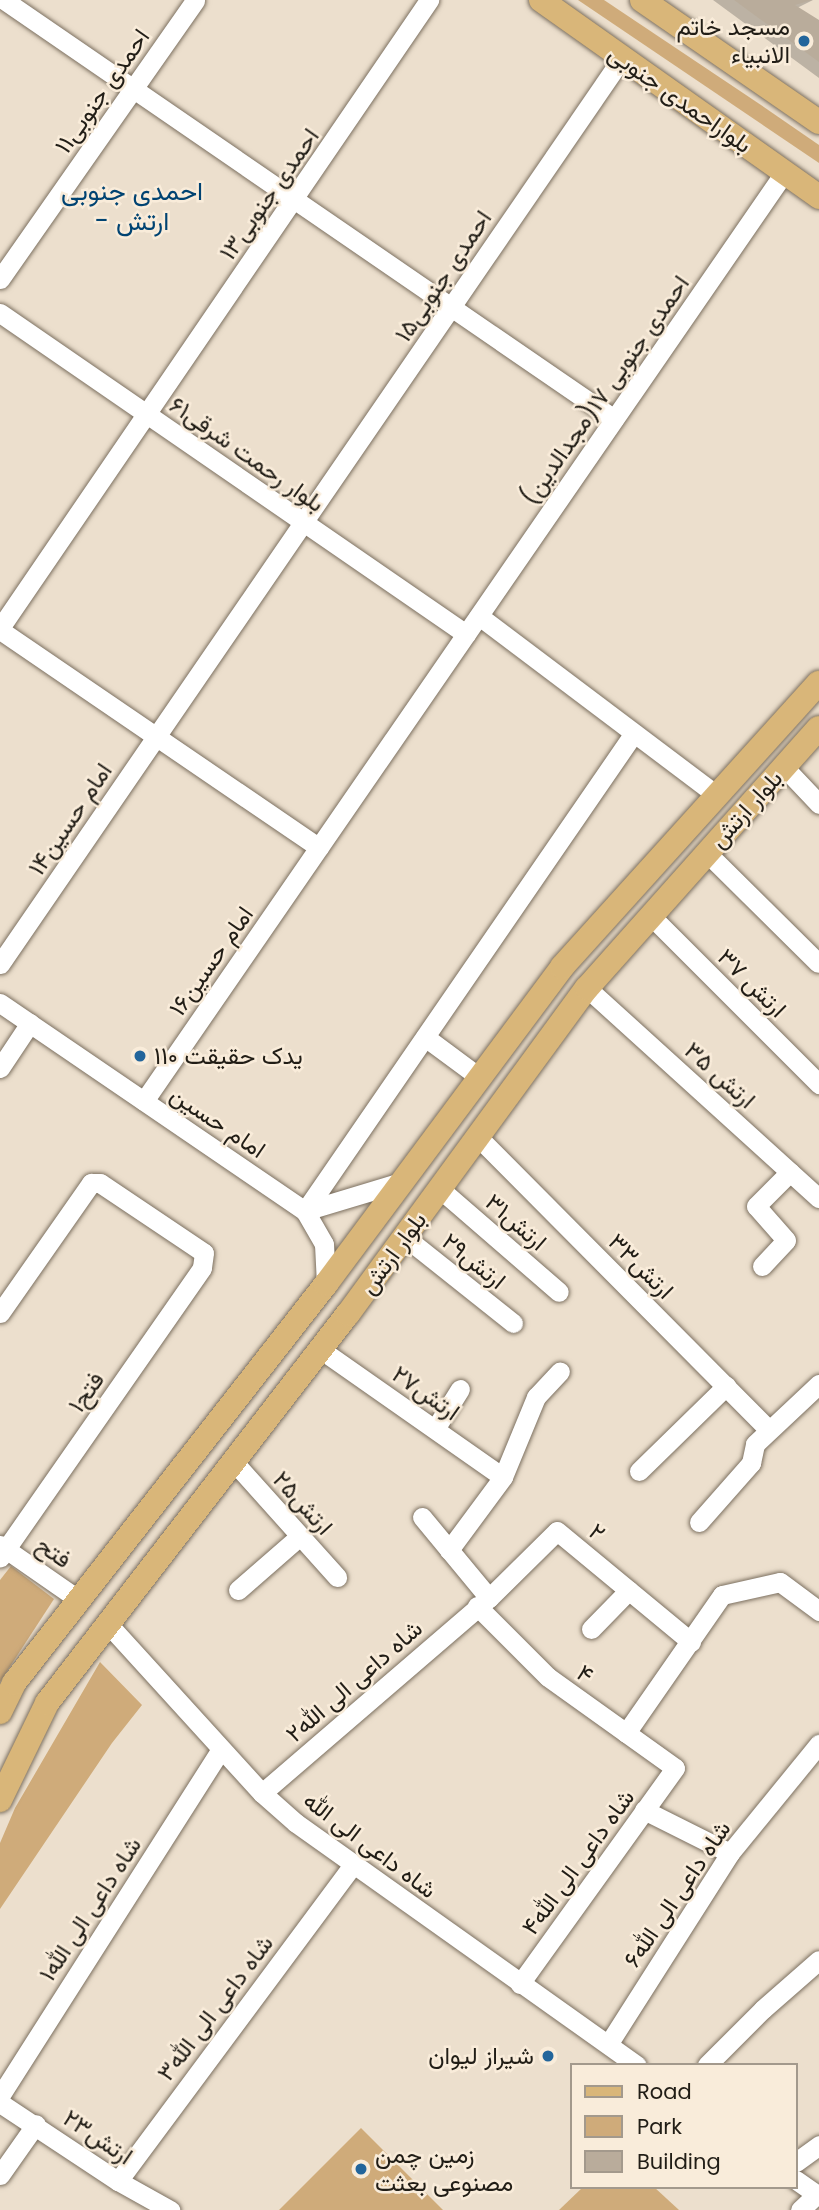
<!DOCTYPE html>
<meta charset="utf-8">
<style>
body{margin:0}
#map{position:relative;width:819px;height:2210px;overflow:hidden;background:#ecdfcd;font-family:Poppins,Vazirmatn,sans-serif}
div>[style]{position:absolute}
.green>*{inset:0;background:#cfab7a}
.shadow>*{inset:0;background:#0003}
.building>*{inset:0;background:#b9ac9b}
.roads{filter:drop-shadow(0 0 2px #7c7060) drop-shadow(0 0 2px #7c7060)}
.minor>*{height:19px;margin:-9.5px;padding:0 9.5px;transform-origin:9.5px;border-radius:9.5px;background:#fff}
.major>*{height:24px;margin:-12px;padding:0 12px;transform-origin:12px;border-radius:12px;background:#d9b679}
.dots>*{width:19px;height:19px;translate:-50% -50%;box-sizing:border-box;border:4px solid #f9ecda;border-radius:50%}
span{translate:-50% -50%;white-space:nowrap;text-align:center;line-height:1.15;-webkit-text-stroke:5px #f9ecda;paint-order:stroke}
.poi-label{font-size:24px;color:#211d16}
.right{translate:-100% -50%;text-align:right}
.left{translate:0 -50%;text-align:left}
.street-label{font-size:24px;color:#211d16}
.neighbourhood-label{font-size:26px;color:#004372}
.legend{position:absolute;left:570px;top:2063px;width:228px;height:126px;box-sizing:border-box;background:#f9ecda;border:2px solid #a3998c;margin:0;padding:9px 12px;list-style:none;font-size:21px;color:#211d16}
.legend li{display:flex;align-items:center;gap:14px;height:35px}
.legend b{width:35px;border:2px solid #a3998c}
</style>
<div id="map">
<div class="green">
<div style="clip-path:polygon(578px 0,604px 0,761px 105px,819px 145px,819px 163px)"></div>
<div style="clip-path:polygon(11px 1566px,54px 1599px,0 1682px,0 1580px)"></div>
<div style="clip-path:polygon(100px 1662px,142px 1705px,112px 1743px,0 1909px,0 1843px,15px 1808px)"></div>
<div style="clip-path:polygon(361px 2128px,443px 2210px,279px 2210px)"></div>
<div style="clip-path:polygon(583px 2187px,654px 2187px,679px 2210px,559px 2210px)"></div>
</div>
<div class="shadow">
<div style="clip-path:polygon(713px 0,813px 0,797px 8px,819px 22px,819px 78px)"></div>
</div>
<div class="building">
<div style="clip-path:polygon(734px 0,812px 0,795px 5px,819px 20px,819px 62px)"></div>
</div>
<div class="roads">
<div class="minor">
<div style="left:4px;top:0;width:740px;rotate:34.48deg"></div>
<div style="left:0;top:279px;width:340px;rotate:-55deg"></div>
<div style="left:0;top:313px;width:566px;rotate:34.56deg"></div>
<div style="left:479px;top:616px;width:296px;rotate:37deg"></div>
<div style="left:0;top:628px;width:761px;rotate:-55.66deg"></div>
<div style="left:0;top:630px;width:386px;rotate:34.3deg"></div>
<div style="left:784px;top:767px;width:51px;rotate:46.6deg"></div>
<div style="left:707px;top:853px;width:156px;rotate:44.7deg"></div>
<div style="left:651px;top:916px;width:238px;rotate:45deg"></div>
<div style="left:0;top:964px;width:1099px;rotate:-55.53deg"></div>
<div style="left:587px;top:988px;width:313px;rotate:42.2deg"></div>
<div style="left:0;top:1003px;width:369px;rotate:34.3deg"></div>
<div style="left:305px;top:1211px;width:38px;rotate:60deg"></div>
<div style="left:324px;top:1244px;width:40px;rotate:87.1deg"></div>
<div style="left:425px;top:1037px;width:67px;rotate:36.5deg"></div>
<div style="left:0;top:1068px;width:54px;rotate:-56.3deg"></div>
<div style="left:144px;top:1101px;width:1127px;rotate:-55.41deg"></div>
<div style="left:478px;top:1137px;width:413px;rotate:45.2deg"></div>
<div style="left:440px;top:1189px;width:157px;rotate:40.9deg"></div>
<div style="left:305px;top:1211px;width:580px;rotate:-55.46deg"></div>
<div style="left:305px;top:1211px;width:100px;rotate:-16.8deg"></div>
<div style="left:405px;top:1237px;width:138px;rotate:38.5deg"></div>
<div style="left:762px;top:1266px;width:35px;rotate:-47deg"></div>
<div style="left:786px;top:1240px;width:45px;rotate:-131.4deg"></div>
<div style="left:756px;top:1206px;width:48px;rotate:-45deg"></div>
<div style="left:0;top:1313px;width:159px;rotate:-55deg"></div>
<div style="left:91px;top:1183px;width:9px"></div>
<div style="left:100px;top:1183px;width:125px;rotate:33.9deg"></div>
<div style="left:204px;top:1253px;width:15px;rotate:98deg"></div>
<div style="left:202px;top:1268px;width:353px;rotate:124.9deg"></div>
<div style="left:320px;top:1349px;width:223px;rotate:35deg"></div>
<div style="left:435px;top:1429px;width:47px;rotate:-58deg"></div>
<div style="left:233px;top:1461px;width:156px;rotate:48.1deg"></div>
<div style="left:639px;top:1471px;width:122px;rotate:-44.3deg"></div>
<div style="left:422px;top:1517px;width:105px;rotate:50.4deg"></div>
<div style="left:699px;top:1522px;width:79px;rotate:-48.6deg"></div>
<div style="left:751px;top:1463px;width:19px;rotate:-78deg"></div>
<div style="left:755px;top:1444px;width:88px;rotate:-43.2deg"></div>
<div style="left:0;top:1545px;width:96px;rotate:34.8deg"></div>
<div style="left:449px;top:1550px;width:91px;rotate:-53.5deg"></div>
<div style="left:503px;top:1477px;width:87px;rotate:-67.6deg"></div>
<div style="left:536px;top:1397px;width:35px;rotate:-47deg"></div>
<div style="left:238px;top:1590px;width:82px;rotate:-41.1deg"></div>
<div style="left:477px;top:1606px;width:100px;rotate:45deg"></div>
<div style="left:548px;top:1677px;width:156px;rotate:35.6deg"></div>
<div style="left:675px;top:1768px;width:266px;rotate:125.7deg"></div>
<div style="left:108px;top:1624px;width:229px;rotate:47.7deg"></div>
<div style="left:262px;top:1793px;width:45px;rotate:41.4deg"></div>
<div style="left:296px;top:1823px;width:418px;rotate:35.4deg"></div>
<div style="left:591px;top:1629px;width:54px;rotate:-45.7deg"></div>
<div style="left:626px;top:1733px;width:168px;rotate:-55.2deg"></div>
<div style="left:722px;top:1595px;width:59px;rotate:-12.6deg"></div>
<div style="left:780px;top:1582px;width:49px;rotate:36.6deg"></div>
<div style="left:262px;top:1793px;width:299px;rotate:-40.7deg"></div>
<div style="left:489px;top:1598px;width:95px;rotate:-44.6deg"></div>
<div style="left:557px;top:1531px;width:174px;rotate:39.6deg"></div>
<div style="left:644px;top:1810px;width:96px;rotate:26.6deg"></div>
<div style="left:609px;top:2043px;width:225px;rotate:-57.5deg"></div>
<div style="left:730px;top:1853px;width:141px;rotate:-50.8deg"></div>
<div style="left:707px;top:2065px;width:79px;rotate:-45deg"></div>
<div style="left:763px;top:2009px;width:74px;rotate:-41.2deg"></div>
<div style="left:0;top:2096px;width:411px;rotate:-57.5deg"></div>
<div style="left:0;top:2103px;width:141px;rotate:33.5deg"></div>
<div style="left:118px;top:2181px;width:60px;rotate:29.1deg"></div>
<div style="left:796px;top:2162px;width:29px;rotate:-36deg"></div>
<div style="left:0;top:2175px;width:62px;rotate:-54.8deg"></div>
<div style="left:796px;top:2180px;width:28px;rotate:35deg"></div>
<div style="left:118px;top:2181px;width:392px;rotate:-53.4deg"></div>
<div style="left:800px;top:2210px;width:23px;rotate:-43deg"></div>
</div>
<div class="major">
<div style="left:541px;top:0;width:341px;rotate:35.3deg"></div>
<div style="left:642px;top:0;width:215px;rotate:34.6deg"></div>
<div style="left:0;top:1712px;width:32px;rotate:-64deg"></div>
<div style="left:14px;top:1683px;width:507px;rotate:-51.98deg"></div>
<div style="left:326px;top:1284px;width:395px;rotate:-53.3deg"></div>
<div style="left:562px;top:967px;width:383px;rotate:-47.9deg"></div>
<div style="left:0;top:1800px;width:108px;rotate:-64.1deg"></div>
<div style="left:47px;top:1703px;width:492px;rotate:-52.3deg"></div>
<div style="left:348px;top:1314px;width:404px;rotate:-53.8deg"></div>
<div style="left:587px;top:988px;width:348px;rotate:-48.3deg"></div>
</div>
</div>
<div class="dots">
<div style="left:804px;top:41px;background:#23659b"></div>
<div style="left:140px;top:1056px;background:#23659b"></div>
<div style="left:548px;top:2056px;background:#23659b"></div>
<div style="left:361px;top:2169px;background:#23659b"></div>
</div>
<div class="poi-label">
<span class="right" style="left:790px;top:41px">مسجد خاتم<br>الانبیاء</span>
<span class="left" style="left:154px;top:1056px">یدک حقیقت ۱۱۰</span>
<span class="right" style="left:534px;top:2056px">شیراز لیوان</span>
<span class="left" style="left:375px;top:2169px">زمین چمن<br>مصنوعی بعثت</span>
</div>
<div class="street-label">
<span style="left:102px;top:91px;rotate:-55deg">احمدی جنوبی۱۱</span>
<span style="left:680px;top:99px;rotate:35deg">بلواراحمدی جنوبی</span>
<span style="left:269px;top:194px;rotate:-55deg">احمدی جنوبی۱۳</span>
<span style="left:443px;top:276px;rotate:-56deg">احمدی جنوبی۱۵</span>
<span style="left:605px;top:390px;rotate:-55deg">احمدی جنوبی ۱۷(مجدالدین)</span>
<span style="left:247px;top:454px;rotate:35deg">بلوار رحمت شرقی۶۱</span>
<span style="left:746px;top:809px;rotate:-48deg">بلوار ارتش</span>
<span style="left:70px;top:819px;rotate:-56deg">امام حسین۱۴</span>
<span style="left:211px;top:961px;rotate:-55deg">امام حسین۱۶</span>
<span style="left:752px;top:983px;rotate:45deg">ارتش ۳۷</span>
<span style="left:720px;top:1075px;rotate:42deg">ارتش ۳۵</span>
<span style="left:218px;top:1122px;rotate:34deg">امام حسین</span>
<span style="left:516px;top:1222px;rotate:41deg">ارتش۳۱</span>
<span style="left:393px;top:1253px;rotate:-54deg">بلوار ارتش</span>
<span style="left:474px;top:1261px;rotate:39deg">ارتش۲۹</span>
<span style="left:641px;top:1266px;rotate:45deg">ارتش۳۳</span>
<span style="left:86px;top:1392px;rotate:-55deg">۱فتح</span>
<span style="left:426px;top:1393px;rotate:35deg">ارتش۲۷</span>
<span style="left:303px;top:1503px;rotate:48deg">ارتش۲۵</span>
<span style="left:597px;top:1532px;rotate:40deg">۲</span>
<span style="left:54px;top:1552px;rotate:35deg">فتح</span>
<span style="left:585px;top:1674px;rotate:36deg">۴</span>
<span style="left:354px;top:1681px;rotate:-41deg">شاه داعی الی الله۲</span>
<span style="left:370px;top:1845px;rotate:37deg">شاه داعی الی الله</span>
<span style="left:578px;top:1862px;rotate:-54deg">شاه داعی الی الله۴</span>
<span style="left:677px;top:1894px;rotate:-56deg">شاه داعی الی الله۶</span>
<span style="left:90px;top:1909px;rotate:-57deg">شاه داعی الی الله۱</span>
<span style="left:215px;top:2008px;rotate:-53deg">شاه داعی الی الله۳</span>
<span style="left:98px;top:2137px;rotate:34deg">ارتش۲۳</span>
</div>
<div class="neighbourhood-label">
<span style="left:132px;top:207px">احمدی جنوبی<br>- ارتش</span>
</div>
<ul class="legend">
<li><b style="height:9px;background:#d9b679"></b>Road</li>
<li><b style="height:19px;background:#cfab7a"></b>Park</li>
<li><b style="height:19px;background:#b9ac9b"></b>Building</li>
</ul>
</div>
